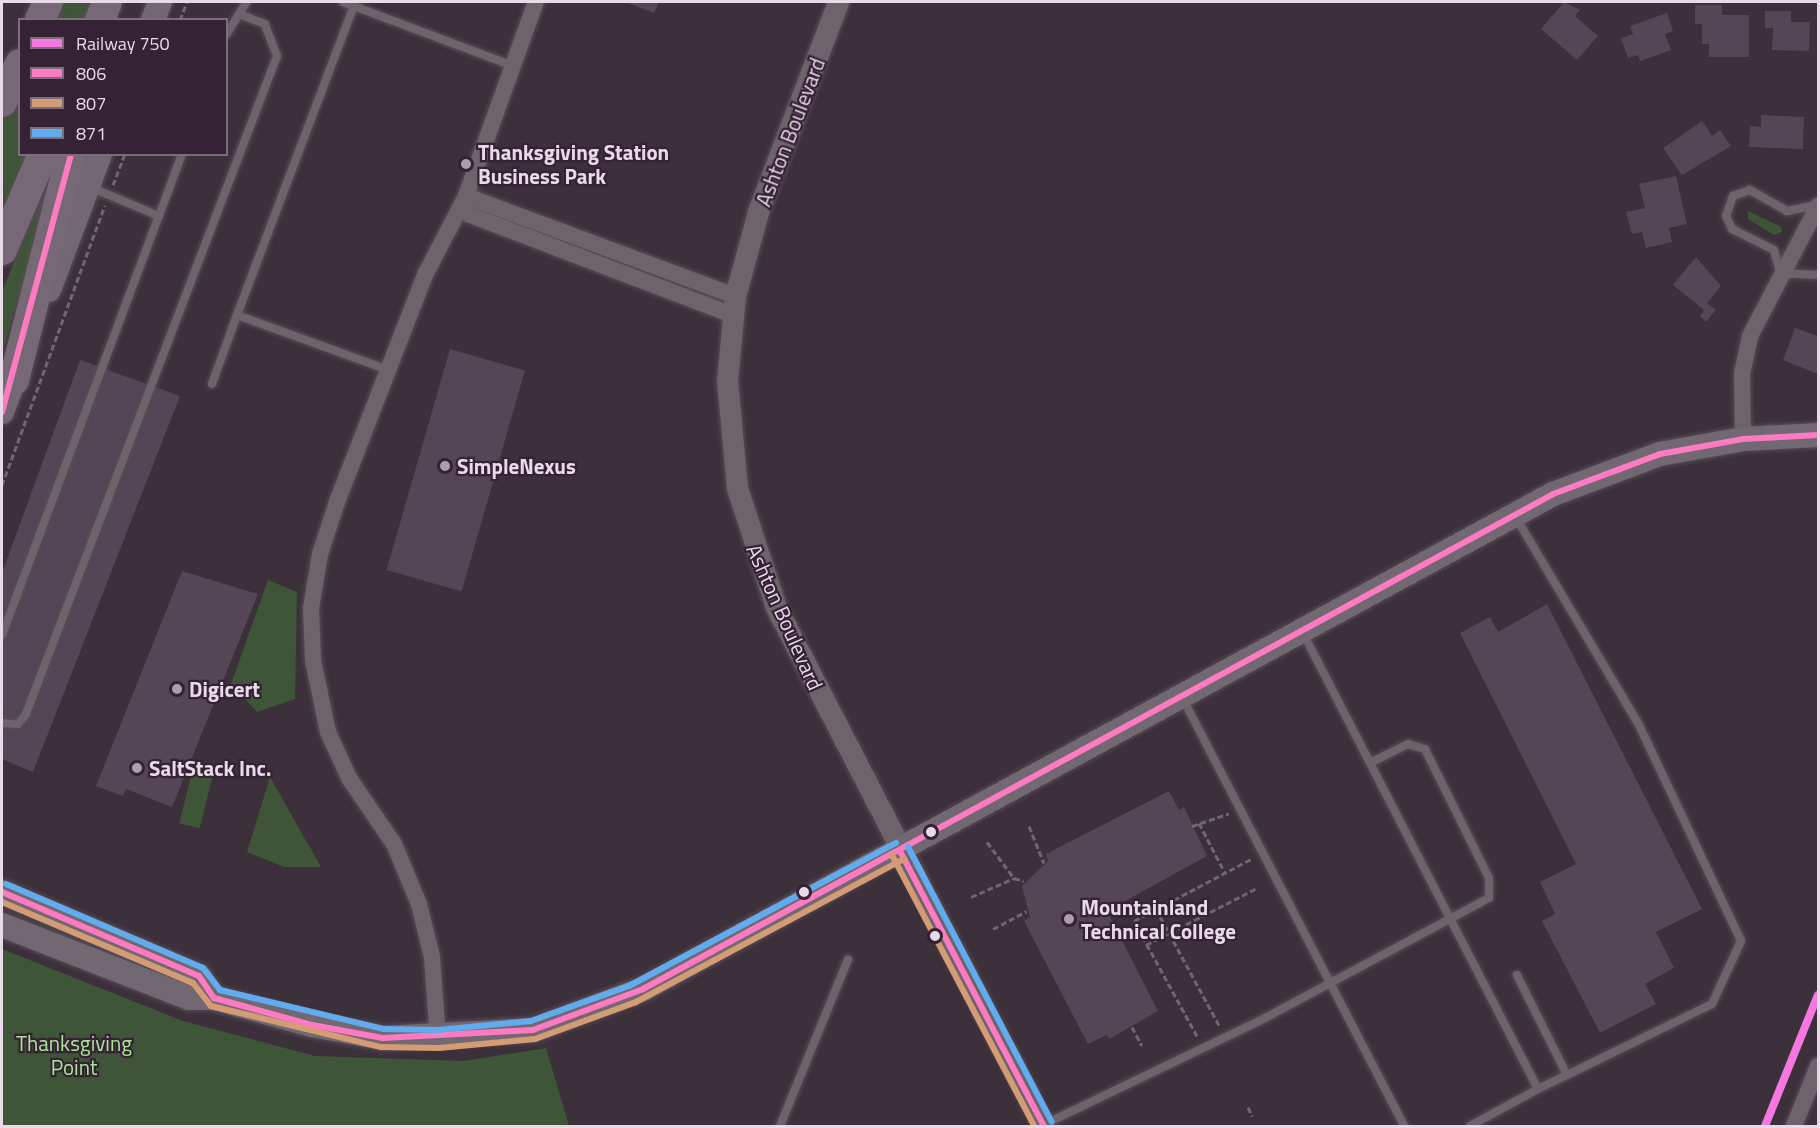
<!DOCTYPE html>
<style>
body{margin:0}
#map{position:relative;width:1820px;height:1128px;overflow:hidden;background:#3c303b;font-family:"Titillium Web",sans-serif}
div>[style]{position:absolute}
.green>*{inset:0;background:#3f5537;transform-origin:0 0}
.building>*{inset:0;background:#544654;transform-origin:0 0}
.path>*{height:3px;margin-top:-1.5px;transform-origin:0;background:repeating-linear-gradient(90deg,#6f676f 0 6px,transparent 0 9px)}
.roads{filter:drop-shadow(0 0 2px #564c55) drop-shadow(0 0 2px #564c55)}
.service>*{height:8px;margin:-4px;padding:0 4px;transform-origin:4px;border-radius:4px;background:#6c636b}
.minor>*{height:16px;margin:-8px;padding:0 8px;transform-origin:8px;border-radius:8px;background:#6c636b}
.tertiary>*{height:21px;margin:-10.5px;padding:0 10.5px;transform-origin:10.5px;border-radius:10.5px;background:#6c636b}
.secondary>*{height:24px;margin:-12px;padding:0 12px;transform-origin:12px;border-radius:12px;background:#726872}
.motorway>*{height:30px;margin:-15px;padding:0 15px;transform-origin:15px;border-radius:15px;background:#776876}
.bus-1>*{height:6px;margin:-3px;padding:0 3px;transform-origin:3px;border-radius:3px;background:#fe7ac1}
.bus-2>*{height:6px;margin:-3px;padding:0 3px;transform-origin:3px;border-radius:3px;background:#d39c74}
.bus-3>*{height:6px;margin:-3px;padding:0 3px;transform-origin:3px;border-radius:3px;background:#60acee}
.rail-1>*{height:8px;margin:-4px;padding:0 4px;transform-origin:4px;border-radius:4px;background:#f677e0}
.dots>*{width:16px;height:16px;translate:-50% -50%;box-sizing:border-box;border:3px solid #352235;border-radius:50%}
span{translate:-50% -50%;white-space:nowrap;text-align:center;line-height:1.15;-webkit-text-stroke:4.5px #352235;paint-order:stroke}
.street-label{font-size:21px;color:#e8dbe7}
.poi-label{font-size:21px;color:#e8dbe7;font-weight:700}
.left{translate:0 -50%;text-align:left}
.park-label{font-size:21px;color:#a8e695}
.frame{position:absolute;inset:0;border:3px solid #e8dbe7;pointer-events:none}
.legend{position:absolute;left:18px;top:18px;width:210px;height:138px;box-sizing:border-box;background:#352235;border:2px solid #7d6c7c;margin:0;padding:8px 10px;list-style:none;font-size:18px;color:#e8dbe7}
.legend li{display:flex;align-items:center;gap:12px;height:30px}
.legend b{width:30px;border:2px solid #7d6c7c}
</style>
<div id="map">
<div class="green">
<div style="clip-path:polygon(56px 2px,93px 2px,87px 19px,48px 20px)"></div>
<div style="clip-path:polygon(19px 80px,20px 154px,35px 155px,2px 237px,2px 122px)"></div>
<div style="clip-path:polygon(59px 155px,34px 246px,2px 353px,2px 291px)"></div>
<div style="clip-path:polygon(1748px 211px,1781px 227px,1782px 232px,1774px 235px,1748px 219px)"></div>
<div style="clip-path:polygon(268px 580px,297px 592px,295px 699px,257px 712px,231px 684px)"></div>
<div style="left:194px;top:764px;width:21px;height:61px;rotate:14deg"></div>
<div style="clip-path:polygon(270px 777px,321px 867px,284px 867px,247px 852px)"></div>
<div style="clip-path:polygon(2px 949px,183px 1021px,315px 1056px,464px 1061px,546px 1048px,569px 1126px,2px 1126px)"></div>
</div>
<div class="building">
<div style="clip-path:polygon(625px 2px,659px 2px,654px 13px)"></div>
<div style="clip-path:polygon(1564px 2px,1580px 10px,1575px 16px,1598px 36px,1577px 60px,1541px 29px)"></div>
<div style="clip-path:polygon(1695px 5px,1722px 5px,1722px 15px,1749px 15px,1749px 57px,1709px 57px,1709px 44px,1702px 44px,1702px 24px,1695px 24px)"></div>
<div style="clip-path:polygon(1765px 11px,1791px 11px,1791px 22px,1810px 22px,1809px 51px,1772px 50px,1773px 28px,1765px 28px)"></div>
<div style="clip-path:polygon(1667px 13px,1673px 31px,1665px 34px,1671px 50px,1640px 61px,1638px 55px,1628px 58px,1621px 38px,1633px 34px,1630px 26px)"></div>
<div style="clip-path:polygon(1761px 115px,1804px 117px,1803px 149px,1749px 147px,1750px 126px,1761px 127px)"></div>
<div style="clip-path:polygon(1702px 121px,1712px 136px,1720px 130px,1731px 146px,1682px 175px,1663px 148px)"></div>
<div style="clip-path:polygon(1676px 176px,1687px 224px,1669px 228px,1672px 242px,1646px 248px,1642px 232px,1632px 234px,1626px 212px,1645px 208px,1639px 184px)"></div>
<div style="clip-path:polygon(1696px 257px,1721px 286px,1707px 303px,1716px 310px,1706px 322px,1700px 316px,1704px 310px,1673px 285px)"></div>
<div style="clip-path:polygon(1795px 328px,1818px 336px,1818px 374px,1783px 360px)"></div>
<div style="left:450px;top:349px;width:78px;height:230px;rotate:16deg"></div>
<div style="clip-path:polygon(80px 360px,180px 396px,33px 772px,2px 759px,2px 573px)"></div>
<div style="clip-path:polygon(182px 571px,258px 594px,172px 807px,126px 789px,123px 796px,96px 786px)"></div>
<div style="clip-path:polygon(1547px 604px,1702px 909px,1656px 932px,1674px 968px,1645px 984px,1656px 1004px,1600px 1033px,1542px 921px,1555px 914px,1540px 882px,1576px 864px,1460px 633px,1490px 617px,1498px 632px)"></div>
<div style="clip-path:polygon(1169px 791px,1179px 810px,1184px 807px,1207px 856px,1107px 911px,1158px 1011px,1109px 1039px,1107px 1035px,1088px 1044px,1024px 921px,1030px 917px,1022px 886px,1048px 861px,1046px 854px)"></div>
</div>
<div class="path">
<div style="left:180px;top:20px;width:19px;rotate:-69deg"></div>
<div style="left:113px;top:185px;width:33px;rotate:-69deg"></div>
<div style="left:2px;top:485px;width:298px;rotate:-69.8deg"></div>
<div style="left:1199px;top:823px;width:56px;rotate:62.5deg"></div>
<div style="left:1029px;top:826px;width:40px;rotate:68deg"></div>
<div style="left:1192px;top:826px;width:39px;rotate:-19deg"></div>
<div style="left:987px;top:842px;width:45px;rotate:53.1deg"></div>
<div style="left:971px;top:897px;width:47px;rotate:-23.8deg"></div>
<div style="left:1014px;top:878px;width:10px;rotate:17deg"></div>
<div style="left:1156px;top:909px;width:132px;rotate:61.5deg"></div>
<div style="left:993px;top:929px;width:38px;rotate:-28deg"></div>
<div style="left:1146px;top:945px;width:123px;rotate:-27.2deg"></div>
<div style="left:1132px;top:1027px;width:21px;rotate:62deg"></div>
<div style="left:1197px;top:1036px;width:131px;rotate:-118.7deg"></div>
<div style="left:1134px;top:921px;width:132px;rotate:-27.9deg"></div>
<div style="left:1248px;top:1107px;width:10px;rotate:66deg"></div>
</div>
<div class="roads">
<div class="service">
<div style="left:343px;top:2px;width:179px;rotate:20.6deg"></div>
<div style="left:226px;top:35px;width:39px;rotate:-58deg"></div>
<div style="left:90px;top:187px;width:75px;rotate:22.8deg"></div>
<div style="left:1816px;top:205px;width:30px;rotate:168deg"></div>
<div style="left:1787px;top:211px;width:43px;rotate:-150.4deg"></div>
<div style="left:1750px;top:190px;width:18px;rotate:161deg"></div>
<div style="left:1733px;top:196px;width:21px;rotate:109deg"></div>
<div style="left:1726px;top:216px;width:14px;rotate:65deg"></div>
<div style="left:1732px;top:229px;width:47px;rotate:26.6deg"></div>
<div style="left:1774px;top:250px;width:24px;rotate:75deg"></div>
<div style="left:1780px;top:273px;width:38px;rotate:3deg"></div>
<div style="left:237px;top:315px;width:330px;rotate:-69.3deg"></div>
<div style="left:212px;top:384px;width:73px;rotate:-70.1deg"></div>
<div style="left:237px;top:315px;width:161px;rotate:20deg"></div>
<div style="left:1515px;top:516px;width:243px;rotate:59.3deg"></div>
<div style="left:1639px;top:725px;width:239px;rotate:64.7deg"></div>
<div style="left:1741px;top:941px;width:69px;rotate:114.7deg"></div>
<div style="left:1712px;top:1004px;width:161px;rotate:153.9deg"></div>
<div style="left:1567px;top:1075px;width:112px;rotate:-116.6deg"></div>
<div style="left:1303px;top:633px;width:513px;rotate:62.74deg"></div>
<div style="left:1538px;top:1089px;width:77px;rotate:151.4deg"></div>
<div style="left:2px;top:635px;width:514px;rotate:-69.48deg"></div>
<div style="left:1183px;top:699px;width:481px;rotate:62.6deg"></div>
<div style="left:2px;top:723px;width:16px;rotate:4deg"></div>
<div style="left:18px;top:724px;width:13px;rotate:-51deg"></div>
<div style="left:26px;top:714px;width:704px;rotate:-69.12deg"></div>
<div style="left:277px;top:56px;width:34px;rotate:-111deg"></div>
<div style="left:265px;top:24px;width:25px;rotate:-159deg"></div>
<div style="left:1538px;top:1089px;width:32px;rotate:-26deg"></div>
<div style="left:1043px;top:1125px;width:246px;rotate:-25.7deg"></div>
<div style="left:1265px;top:1018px;width:254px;rotate:-28.2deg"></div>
<div style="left:1489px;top:898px;width:20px;rotate:-90deg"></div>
<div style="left:1489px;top:878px;width:144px;rotate:-116.4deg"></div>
<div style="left:1425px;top:749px;width:18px;rotate:-164deg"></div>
<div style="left:1408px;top:744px;width:40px;rotate:153.4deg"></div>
<div style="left:780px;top:1126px;width:180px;rotate:-67.8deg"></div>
</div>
<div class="minor">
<div style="left:466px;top:196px;width:287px;rotate:20.4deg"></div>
<div style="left:460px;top:211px;width:291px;rotate:20.9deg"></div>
<div style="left:1743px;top:439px;width:65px;rotate:-90.9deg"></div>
<div style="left:1742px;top:374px;width:39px;rotate:-78deg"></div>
<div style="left:1750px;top:336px;width:147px;rotate:-62.4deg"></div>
<div style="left:438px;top:1039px;width:82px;rotate:-94.2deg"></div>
<div style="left:432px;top:957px;width:55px;rotate:-103.8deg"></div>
<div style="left:419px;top:904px;width:65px;rotate:-112.6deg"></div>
<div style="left:394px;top:844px;width:80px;rotate:-124.3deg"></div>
<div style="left:349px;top:778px;width:51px;rotate:-114.5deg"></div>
<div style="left:328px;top:732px;width:74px;rotate:-101.8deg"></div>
<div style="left:313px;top:660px;width:52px;rotate:-92.2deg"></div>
<div style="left:311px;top:608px;width:55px;rotate:-80.5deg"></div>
<div style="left:320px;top:554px;width:55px;rotate:-71.9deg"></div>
<div style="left:337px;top:502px;width:246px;rotate:-68.8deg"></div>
<div style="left:426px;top:273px;width:87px;rotate:-62.5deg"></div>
<div style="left:466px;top:196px;width:206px;rotate:-70.2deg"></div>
<div style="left:1794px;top:1126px;width:65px;rotate:-68.2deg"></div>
</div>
<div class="tertiary">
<div style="left:838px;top:2px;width:225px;rotate:110.9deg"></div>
<div style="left:758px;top:212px;width:87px;rotate:105.3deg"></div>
<div style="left:735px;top:296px;width:84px;rotate:95.4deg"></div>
<div style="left:727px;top:380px;width:108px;rotate:84.7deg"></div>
<div style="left:737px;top:488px;width:125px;rotate:71.9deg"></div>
<div style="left:776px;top:607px;width:584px;rotate:62.69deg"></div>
</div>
<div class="secondary">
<div style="left:153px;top:20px;width:19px;rotate:-69deg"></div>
<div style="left:49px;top:290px;width:145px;rotate:-69.4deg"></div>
<div style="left:2px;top:412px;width:51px;rotate:-69.4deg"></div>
<div style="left:2px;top:892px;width:214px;rotate:23.1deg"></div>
<div style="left:199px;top:976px;width:27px;rotate:56deg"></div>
<div style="left:2px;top:925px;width:201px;rotate:21.3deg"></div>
<div style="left:189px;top:998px;width:25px"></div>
<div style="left:214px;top:998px;width:102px;rotate:15.4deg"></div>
<div style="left:312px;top:1025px;width:72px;rotate:10.4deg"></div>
<div style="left:383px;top:1038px;width:150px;rotate:-3.1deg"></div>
<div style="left:533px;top:1030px;width:117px;rotate:-20.4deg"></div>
<div style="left:643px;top:989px;width:1036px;rotate:-28.54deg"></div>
<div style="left:1553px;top:494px;width:114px;rotate:-20.5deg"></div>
<div style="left:1660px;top:454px;width:84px;rotate:-10.2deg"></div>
<div style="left:1743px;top:439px;width:75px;rotate:-3.1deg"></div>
</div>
<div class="motorway">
<div style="left:40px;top:20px;width:20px;rotate:-66deg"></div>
<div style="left:100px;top:20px;width:19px;rotate:-69deg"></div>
<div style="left:2px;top:102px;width:42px;rotate:-64.7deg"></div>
<div style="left:2px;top:250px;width:104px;rotate:-66.9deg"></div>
<div style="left:14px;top:380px;width:233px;rotate:-75.8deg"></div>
</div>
</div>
<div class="bus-1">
<div style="left:2px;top:412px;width:267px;rotate:-75deg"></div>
<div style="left:900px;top:851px;width:310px;rotate:62.4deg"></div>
<div style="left:2px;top:892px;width:214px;rotate:23.1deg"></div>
<div style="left:199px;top:976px;width:27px;rotate:56deg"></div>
<div style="left:214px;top:998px;width:102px;rotate:15.4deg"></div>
<div style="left:312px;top:1025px;width:72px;rotate:10.4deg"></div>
<div style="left:383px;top:1038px;width:150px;rotate:-3.1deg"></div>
<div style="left:533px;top:1030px;width:117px;rotate:-20.4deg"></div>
<div style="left:643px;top:989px;width:1036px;rotate:-28.54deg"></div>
<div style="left:1553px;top:494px;width:114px;rotate:-20.5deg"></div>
<div style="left:1660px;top:454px;width:84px;rotate:-10.2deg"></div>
<div style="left:1743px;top:439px;width:75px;rotate:-3.1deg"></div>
</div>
<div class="bus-2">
<div style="left:892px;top:855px;width:306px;rotate:62.3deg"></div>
<div style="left:2px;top:902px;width:207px;rotate:23deg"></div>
<div style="left:193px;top:983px;width:29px;rotate:52deg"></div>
<div style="left:211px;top:1006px;width:175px;rotate:13.6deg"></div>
<div style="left:381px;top:1047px;width:58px;rotate:1deg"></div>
<div style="left:439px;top:1048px;width:96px;rotate:-5.4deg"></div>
<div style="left:535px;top:1039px;width:108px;rotate:-20.1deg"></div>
<div style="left:636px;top:1002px;width:304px;rotate:-28.1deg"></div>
</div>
<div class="bus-3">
<div style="left:908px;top:847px;width:310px;rotate:62.4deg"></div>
<div style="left:6px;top:884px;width:214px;rotate:23.1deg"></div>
<div style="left:203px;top:968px;width:28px;rotate:52deg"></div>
<div style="left:220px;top:990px;width:169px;rotate:13.4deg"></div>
<div style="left:384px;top:1029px;width:54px;rotate:1.1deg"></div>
<div style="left:438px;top:1030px;width:93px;rotate:-5.5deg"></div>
<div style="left:531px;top:1021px;width:104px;rotate:-19.7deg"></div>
<div style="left:629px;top:986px;width:303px;rotate:-28.2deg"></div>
</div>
<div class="rail-1">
<div style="left:1765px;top:1126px;width:141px;rotate:-68deg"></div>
</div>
<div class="dots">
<div style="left:466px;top:164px;background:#ac9fab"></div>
<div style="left:445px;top:466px;background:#ac9fab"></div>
<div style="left:177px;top:689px;background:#ac9fab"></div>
<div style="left:137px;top:768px;background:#ac9fab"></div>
<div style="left:931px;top:832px;background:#e8dbe7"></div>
<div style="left:804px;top:892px;background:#e8dbe7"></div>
<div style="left:1069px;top:919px;background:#ac9fab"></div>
<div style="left:935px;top:936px;background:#e8dbe7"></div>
</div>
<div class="street-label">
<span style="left:790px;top:132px;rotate:-69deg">Ashton Boulevard</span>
<span style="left:785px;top:617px;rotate:66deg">Ashton Boulevard</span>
</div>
<div class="poi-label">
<span class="left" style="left:478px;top:164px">Thanksgiving Station<br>Business Park</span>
<span class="left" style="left:457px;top:466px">SimpleNexus</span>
<span class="left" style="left:189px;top:689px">Digicert</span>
<span class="left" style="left:149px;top:768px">SaltStack Inc.</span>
<span class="left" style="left:1081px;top:919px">Mountainland<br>Technical College</span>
</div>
<div class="park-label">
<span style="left:74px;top:1055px">Thanksgiving<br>Point</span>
</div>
<div class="frame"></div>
<ul class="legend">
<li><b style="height:8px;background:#f677e0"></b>Railway 750</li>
<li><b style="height:8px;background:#fe7ac1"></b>806</li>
<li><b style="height:8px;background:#d39c74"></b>807</li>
<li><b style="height:8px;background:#60acee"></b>871</li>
</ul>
</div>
